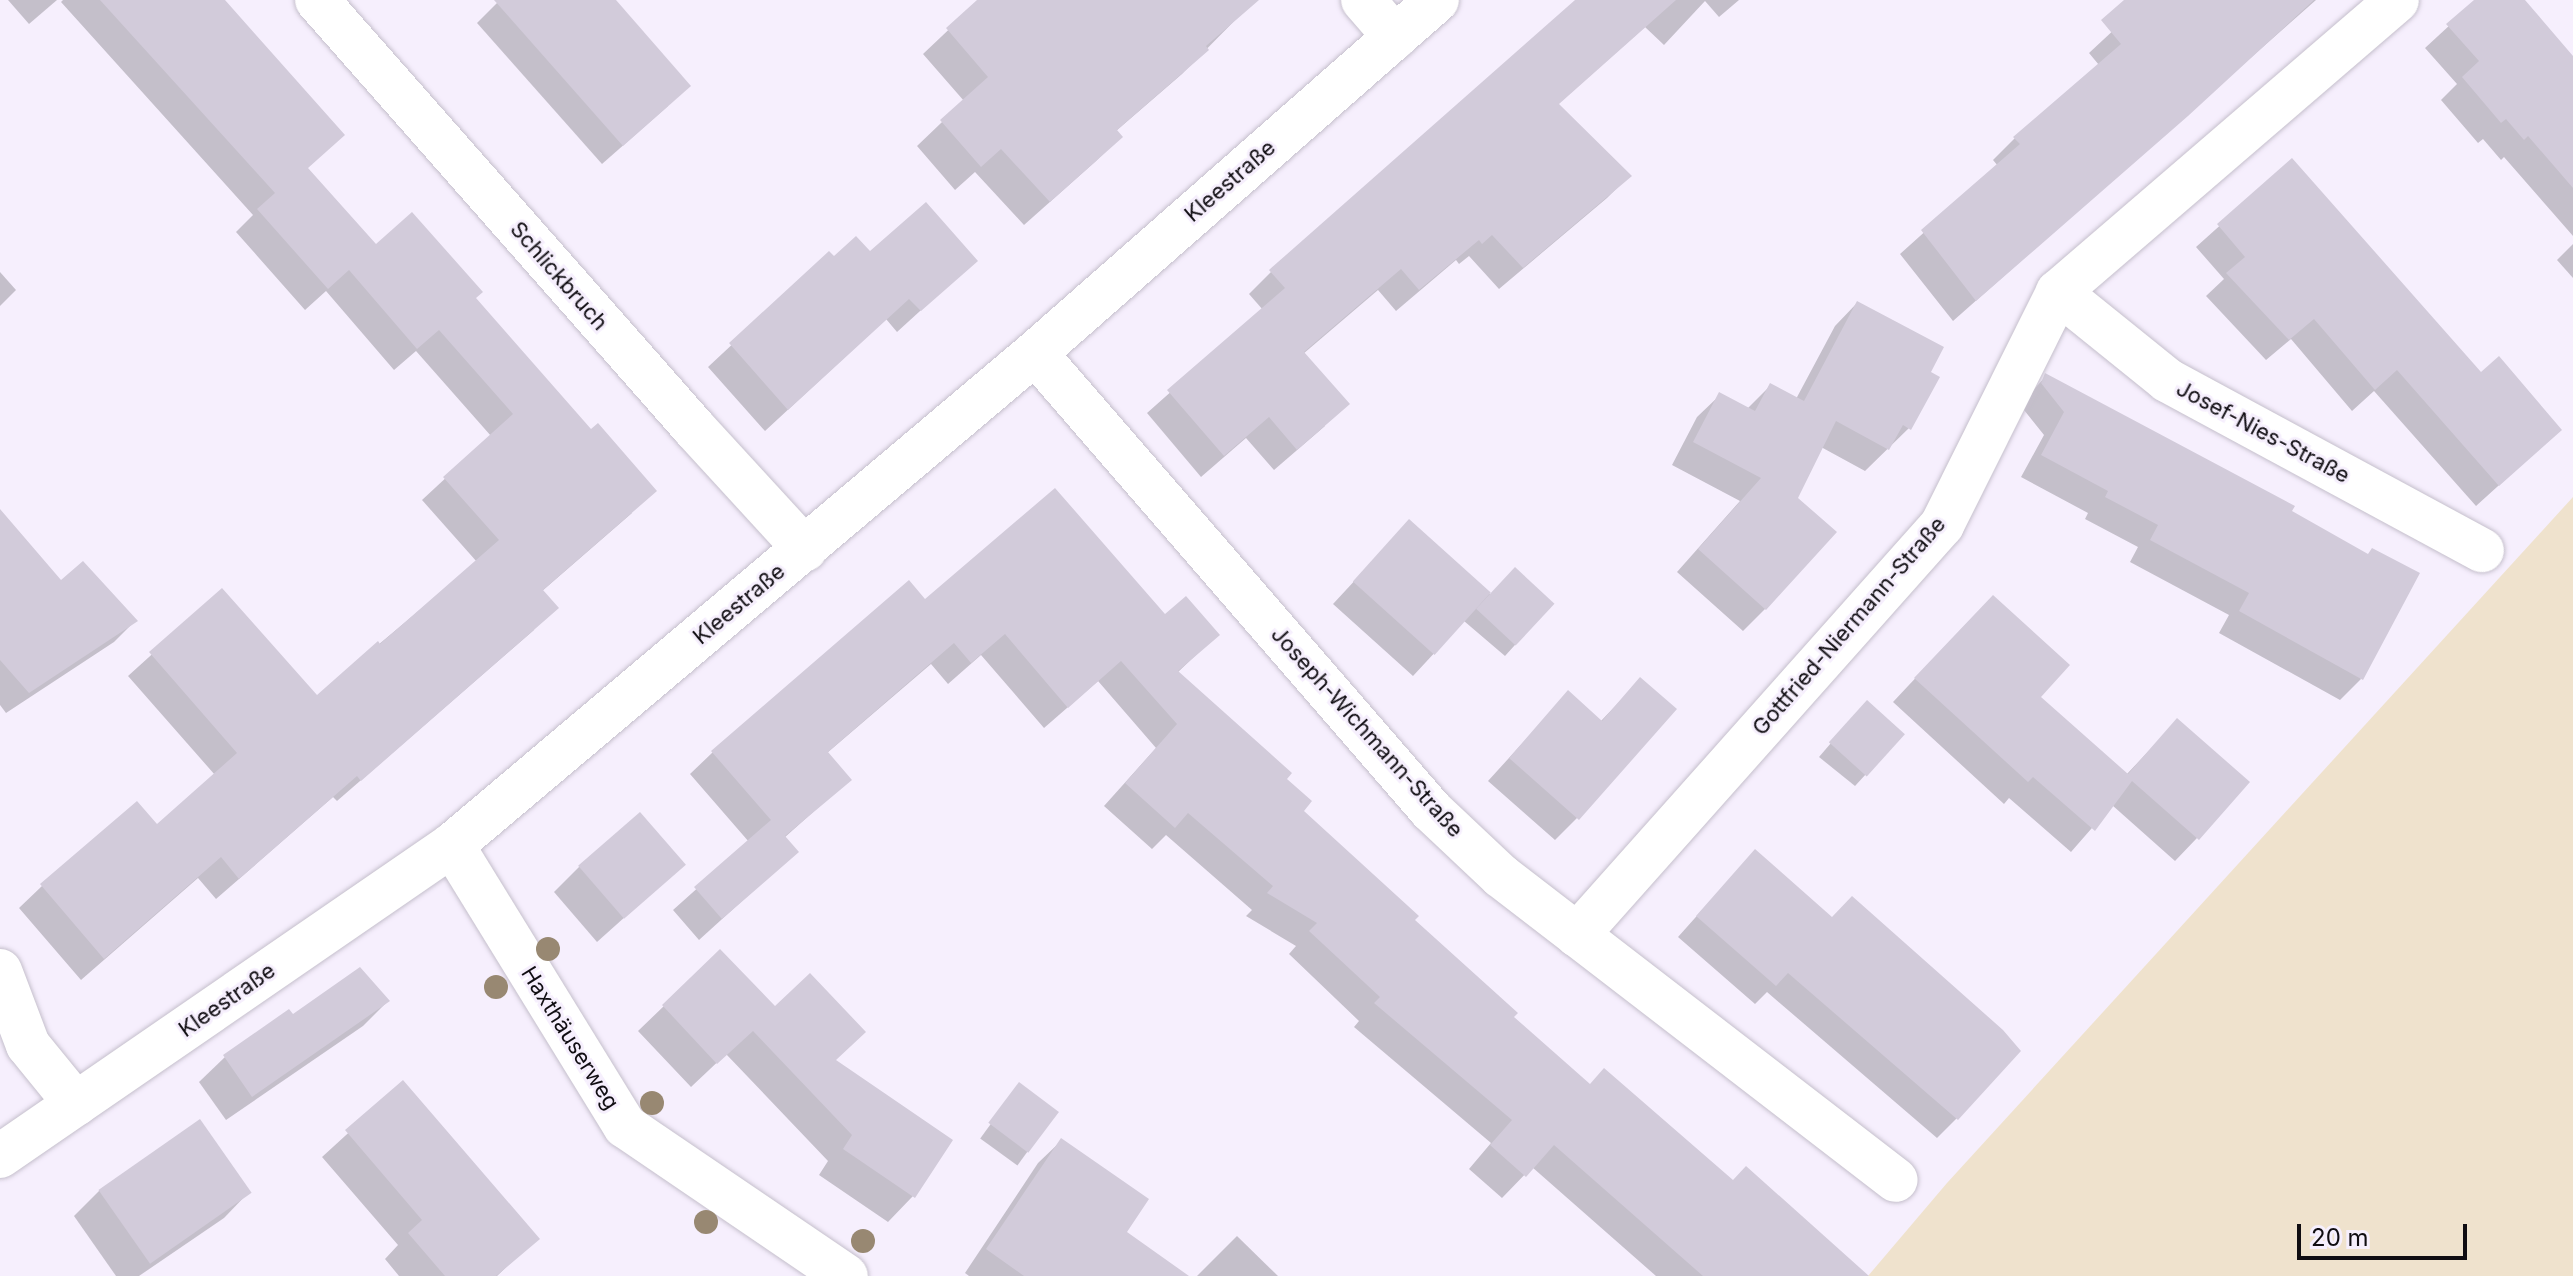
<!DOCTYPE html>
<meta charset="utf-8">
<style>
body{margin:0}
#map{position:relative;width:2573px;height:1276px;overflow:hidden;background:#f6effd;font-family:Inter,sans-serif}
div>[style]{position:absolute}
.green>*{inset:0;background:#efe2cd}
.shadow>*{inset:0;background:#0003;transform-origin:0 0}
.building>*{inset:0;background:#d2cbda;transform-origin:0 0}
.roads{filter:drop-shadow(0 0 2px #c5bfcc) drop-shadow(0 0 2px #c5bfcc)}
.street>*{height:44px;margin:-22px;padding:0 22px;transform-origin:22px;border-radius:22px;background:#fff}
.secondary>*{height:44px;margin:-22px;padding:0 22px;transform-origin:22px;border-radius:22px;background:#fff}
.trees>*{width:24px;height:24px;margin:-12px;border-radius:50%;background:#988872}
span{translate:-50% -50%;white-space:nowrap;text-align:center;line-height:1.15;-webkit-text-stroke:6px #f6effd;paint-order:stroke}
.street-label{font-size:22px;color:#100d12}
.scale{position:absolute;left:2297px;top:1224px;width:170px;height:36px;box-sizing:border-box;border:4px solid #100d12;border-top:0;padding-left:10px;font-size:24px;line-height:28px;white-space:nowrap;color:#100d12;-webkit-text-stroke:6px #f6effd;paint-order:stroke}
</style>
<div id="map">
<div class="green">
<div style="clip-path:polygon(2573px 497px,2573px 1276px,1868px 1276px,1947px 1183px)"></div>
</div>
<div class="shadow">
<div style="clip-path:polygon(8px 0,57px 0,29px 24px)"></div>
<div style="clip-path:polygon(63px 0,224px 0,343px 135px,306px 169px,376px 247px,473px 298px,632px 513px,541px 592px,534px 630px,337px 801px,333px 797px,216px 899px,198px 878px,81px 980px,19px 908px,42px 886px,157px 827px,215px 775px,128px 676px,222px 591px,316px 697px,477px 562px,422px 500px,491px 436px,416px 351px,394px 370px,326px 291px,305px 310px,236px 232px,253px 215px,61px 2px)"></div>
<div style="clip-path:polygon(500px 0,613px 0,668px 106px,602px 164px,477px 23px)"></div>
<div style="clip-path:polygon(980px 0,1246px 0,1250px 5px,1182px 74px,1116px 131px,1120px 137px,1096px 161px,1024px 225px,975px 172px,955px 190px,917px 146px,964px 101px,923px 54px)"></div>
<div style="clip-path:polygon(1578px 0,1739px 0,1719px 17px,1705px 1px,1664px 45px,1645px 27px,1557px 105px,1629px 176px,1607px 198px,1499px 289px,1469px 256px,1459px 264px,1456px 260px,1396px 311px,1378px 290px,1303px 354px,1325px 426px,1274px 470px,1246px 438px,1201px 477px,1147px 413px,1263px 310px,1249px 294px,1271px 272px)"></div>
<div style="clip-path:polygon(2146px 0,2316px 0,1953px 321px,1900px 254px,1998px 166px,1993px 160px,2015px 138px,2099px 65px,2089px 53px)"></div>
<div style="clip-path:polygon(2477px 0,2522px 0,2573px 59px,2573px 236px,2504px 157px,2501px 160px,2483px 139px,2478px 143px,2441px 100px,2457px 84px,2425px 48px)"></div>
<div style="clip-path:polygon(2292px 161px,2481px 375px,2560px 430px,2476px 506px,2374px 391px,2352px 411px,2291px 339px,2266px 360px,2206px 296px,2224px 279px,2196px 247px)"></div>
<div style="clip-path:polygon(2573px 244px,2573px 278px,2557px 260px)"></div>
<div style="clip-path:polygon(829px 254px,833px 258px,870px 254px,975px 261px,897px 332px,886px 319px,765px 431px,708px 367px)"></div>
<div style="clip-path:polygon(0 272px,16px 290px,0 306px)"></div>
<div style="clip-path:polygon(1857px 303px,1928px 372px,1909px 428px,1865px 471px,1821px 447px,1796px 499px,1765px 609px,1743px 631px,1677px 572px,1740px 501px,1672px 465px,1697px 417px,1720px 395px,1748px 408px,1771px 385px,1796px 399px,1835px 326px)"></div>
<div style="clip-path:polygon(2046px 376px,2289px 512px,2361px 679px,2340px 700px,2219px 633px,2229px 615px,2130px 562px,2138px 547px,2085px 519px,2088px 513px,2021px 477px,2044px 435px,2020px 405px)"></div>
<div style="clip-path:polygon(0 514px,61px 583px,135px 621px,114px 642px,6px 713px,0 705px)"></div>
<div style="clip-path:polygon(1409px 522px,1491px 595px,1552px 604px,1505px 656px,1464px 621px,1413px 676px,1333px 604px)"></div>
<div style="clip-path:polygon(925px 602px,1164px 617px,1217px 635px,1177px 673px,1284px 779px,1301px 811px,1511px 1017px,1589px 1086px,1732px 1182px,1852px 1276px,1656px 1276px,1532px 1167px,1502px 1198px,1469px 1169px,1491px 1143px,1354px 1027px,1359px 1021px,1289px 954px,1296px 946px,1246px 916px,1252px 910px,1166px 835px,1152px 849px,1104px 806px,1156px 748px,1098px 681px,1044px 728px,981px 655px,948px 684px,931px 664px,827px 753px,849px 780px,784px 838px,796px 852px,699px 940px,673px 910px,749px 842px,690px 774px,713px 752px)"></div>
<div style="clip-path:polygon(1970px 620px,2038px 697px,2126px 775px,2177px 721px,2197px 838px,2175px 861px,2112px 805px,2071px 852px,2009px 798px,2004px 804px,1893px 702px)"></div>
<div style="clip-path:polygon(1640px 680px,1577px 818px,1555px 840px,1488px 781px,1568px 693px,1600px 722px)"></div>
<div style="clip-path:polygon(1855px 715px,1867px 773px,1855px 786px,1819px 757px)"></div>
<div style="clip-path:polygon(683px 865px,597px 942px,554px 892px,579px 867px)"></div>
<div style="clip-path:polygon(1736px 872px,1957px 1118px,1937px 1138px,1767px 992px,1755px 1004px,1678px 937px)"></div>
<div style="clip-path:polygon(720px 952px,775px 1009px,833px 1061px,913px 1196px,888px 1222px,819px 1175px,828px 1161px,726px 1054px,691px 1087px,638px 1031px)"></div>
<div style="clip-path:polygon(388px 1001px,363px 1026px,226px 1120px,199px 1082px,225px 1057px,293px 1017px)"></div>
<div style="clip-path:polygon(403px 1083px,537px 1238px,497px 1276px,399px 1276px,385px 1259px,398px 1245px,322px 1157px)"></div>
<div style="left:1019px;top:1085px;width:46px;height:66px;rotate:36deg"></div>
<div style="clip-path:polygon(200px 1122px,249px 1192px,224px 1218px,139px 1276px,116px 1276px,74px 1216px,99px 1191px)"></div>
<div style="clip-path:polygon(1061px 1141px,1124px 1233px,1186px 1276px,969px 1276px,965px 1273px,1038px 1163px)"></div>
<div style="clip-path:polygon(1237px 1236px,1278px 1276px,1197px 1276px)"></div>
</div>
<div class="building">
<div style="clip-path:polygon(100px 0,225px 0,345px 135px,308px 168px,376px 244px,412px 212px,483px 292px,476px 298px,591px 429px,598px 423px,657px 491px,543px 590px,559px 608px,361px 781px,357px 776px,239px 879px,221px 857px,104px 959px,40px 884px,137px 801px,157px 824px,237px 753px,149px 652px,222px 588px,317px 695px,378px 641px,380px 644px,499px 540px,443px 477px,513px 414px,439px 330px,417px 349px,349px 270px,328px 289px,257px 209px,275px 193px)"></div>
<div style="clip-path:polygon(494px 0,616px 0,691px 86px,623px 146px)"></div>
<div style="clip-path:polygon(977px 0,1259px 0,1206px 46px,1209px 50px,1117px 130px,1123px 137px,1050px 202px,1001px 149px,981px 167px,940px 120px,988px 77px,946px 28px)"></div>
<div style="clip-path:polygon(1575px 0,1676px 0,1559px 104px,1632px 176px,1523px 268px,1492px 235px,1482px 244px,1479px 240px,1419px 290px,1401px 269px,1304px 352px,1350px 404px,1297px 450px,1269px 417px,1224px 456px,1167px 390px,1285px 288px,1269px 270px)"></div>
<div style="clip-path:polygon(2124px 0,2314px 0,2188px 116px,1976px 301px,1921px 230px,2020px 144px,2013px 137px,2121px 44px,2101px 20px)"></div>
<div style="clip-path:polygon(2474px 0,2525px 0,2573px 56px,2573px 188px,2528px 136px,2524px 140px,2506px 119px,2501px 123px,2462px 77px,2479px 61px,2446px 24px)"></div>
<div style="clip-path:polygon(2292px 158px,2481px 372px,2499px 356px,2562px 430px,2499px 486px,2397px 370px,2375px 390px,2314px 319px,2289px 340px,2226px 273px,2245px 257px,2217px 224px)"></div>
<div style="clip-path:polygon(926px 202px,978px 261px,921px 311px,909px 299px,788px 410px,729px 343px,829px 251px,834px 256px,856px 236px,870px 251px)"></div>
<div style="clip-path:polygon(1857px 301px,1944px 347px,1931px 372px,1940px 377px,1911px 430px,1903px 425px,1889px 450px,1836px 421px,1798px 498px,1837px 532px,1766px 610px,1698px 549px,1761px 478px,1693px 442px,1719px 392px,1755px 411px,1770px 383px,1804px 401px)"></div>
<div style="clip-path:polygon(2045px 373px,2295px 506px,2292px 511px,2368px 554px,2372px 548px,2420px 573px,2363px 680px,2239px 611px,2249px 593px,2150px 540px,2158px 525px,2105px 497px,2108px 491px,2041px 455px,2064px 412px,2041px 383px)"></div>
<div style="clip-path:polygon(1055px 488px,1165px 614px,1186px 596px,1220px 635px,1178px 671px,1292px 773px,1287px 779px,1312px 801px,1304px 811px,1419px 916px,1415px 920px,1518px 1013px,1514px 1017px,1590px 1084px,1604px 1068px,1733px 1180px,1746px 1166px,1869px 1276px,1703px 1276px,1554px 1145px,1526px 1177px,1490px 1145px,1512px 1120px,1374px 1003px,1380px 997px,1309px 931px,1317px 923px,1267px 893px,1273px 886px,1188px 813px,1175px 828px,1125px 783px,1177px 724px,1121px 661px,1068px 708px,1005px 634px,971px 663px,954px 643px,828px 752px,852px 780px,785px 836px,799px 852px,722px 919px,694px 887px,771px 820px,711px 751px,909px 580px,925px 599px)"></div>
<div style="clip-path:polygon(0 509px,61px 580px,83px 561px,138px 621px,29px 693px,0 660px)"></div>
<div style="left:1409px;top:519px;width:110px;height:84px;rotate:42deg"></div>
<div style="left:1515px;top:567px;width:54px;height:57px;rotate:43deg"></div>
<div style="clip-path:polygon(1993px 595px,2070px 665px,2041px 697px,2128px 774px,2177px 718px,2250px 782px,2199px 840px,2132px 781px,2095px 831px,2033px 777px,2028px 782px,1914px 678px)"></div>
<div style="clip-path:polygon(1640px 677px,1677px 709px,1579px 820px,1509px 758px,1568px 690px,1602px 721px)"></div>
<div style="left:1867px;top:700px;width:51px;height:57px;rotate:42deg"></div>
<div style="left:640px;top:812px;width:70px;height:82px;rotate:49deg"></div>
<div style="clip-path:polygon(1755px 849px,1832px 917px,1852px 896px,2003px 1030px,2021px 1051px,1958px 1120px,1788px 973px,1776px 986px,1696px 916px)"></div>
<div style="clip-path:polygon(720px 949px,775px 1006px,810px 973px,866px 1032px,836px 1060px,953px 1140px,915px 1198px,843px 1149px,852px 1135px,753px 1031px,717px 1064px,662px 1005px)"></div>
<div style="clip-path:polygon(360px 967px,390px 1001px,252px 1097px,223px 1055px,289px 1009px,293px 1014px)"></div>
<div style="clip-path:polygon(403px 1080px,540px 1239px,496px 1276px,445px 1276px,408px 1233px,422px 1220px,345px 1130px)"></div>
<div style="left:1019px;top:1082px;width:50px;height:51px;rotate:37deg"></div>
<div style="left:200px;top:1119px;width:90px;height:124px;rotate:55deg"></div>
<div style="clip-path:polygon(1061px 1138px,1149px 1199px,1127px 1232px,1189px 1276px,1024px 1276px,986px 1249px)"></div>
</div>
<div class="roads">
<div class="street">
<div style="left:317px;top:0;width:572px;rotate:48.62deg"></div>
<div style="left:695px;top:429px;width:163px;rotate:47.5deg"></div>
<div style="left:1363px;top:0;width:49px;rotate:49.1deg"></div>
<div style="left:2058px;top:292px;width:140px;rotate:38.9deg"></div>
<div style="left:2167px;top:380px;width:358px;rotate:28.4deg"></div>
<div style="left:1035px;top:353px;width:605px;rotate:49.09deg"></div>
<div style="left:1431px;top:810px;width:96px;rotate:43.3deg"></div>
<div style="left:1501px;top:876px;width:498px;rotate:37.6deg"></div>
<div style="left:452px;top:845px;width:330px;rotate:58.4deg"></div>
<div style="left:625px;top:1126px;width:267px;rotate:34.2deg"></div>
<div style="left:1577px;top:935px;width:549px;rotate:-48.32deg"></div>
<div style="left:1942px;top:525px;width:260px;rotate:-63.5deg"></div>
<div style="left:2058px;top:292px;width:447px;rotate:-40.7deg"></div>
<div style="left:0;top:971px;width:79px;rotate:69.3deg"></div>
<div style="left:28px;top:1045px;width:76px;rotate:50.9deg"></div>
</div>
<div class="secondary">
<div style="left:0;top:1156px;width:549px;rotate:-34.53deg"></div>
<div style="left:452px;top:845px;width:763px;rotate:-40.16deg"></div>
<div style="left:1035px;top:353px;width:535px;rotate:-41.29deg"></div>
</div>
</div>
<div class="trees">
<div style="left:548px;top:949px"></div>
<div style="left:496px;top:987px"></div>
<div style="left:652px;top:1103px"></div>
<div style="left:706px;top:1222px"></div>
<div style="left:863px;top:1241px"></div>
</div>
<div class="street-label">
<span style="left:1230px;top:181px;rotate:-41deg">Kleestraße</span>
<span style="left:559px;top:276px;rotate:49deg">Schlickbruch</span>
<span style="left:2263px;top:432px;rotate:28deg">Josef-Nies-Straße</span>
<span style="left:739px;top:604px;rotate:-40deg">Kleestraße</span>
<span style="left:1849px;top:626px;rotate:-49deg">Gottfried-Niermann-Straße</span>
<span style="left:1367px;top:732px;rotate:48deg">Joseph-Wichmann-Straße</span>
<span style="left:227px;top:1000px;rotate:-35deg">Kleestraße</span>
<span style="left:570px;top:1038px;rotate:58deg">Haxthäuserweg</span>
</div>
<div class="scale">20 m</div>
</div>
